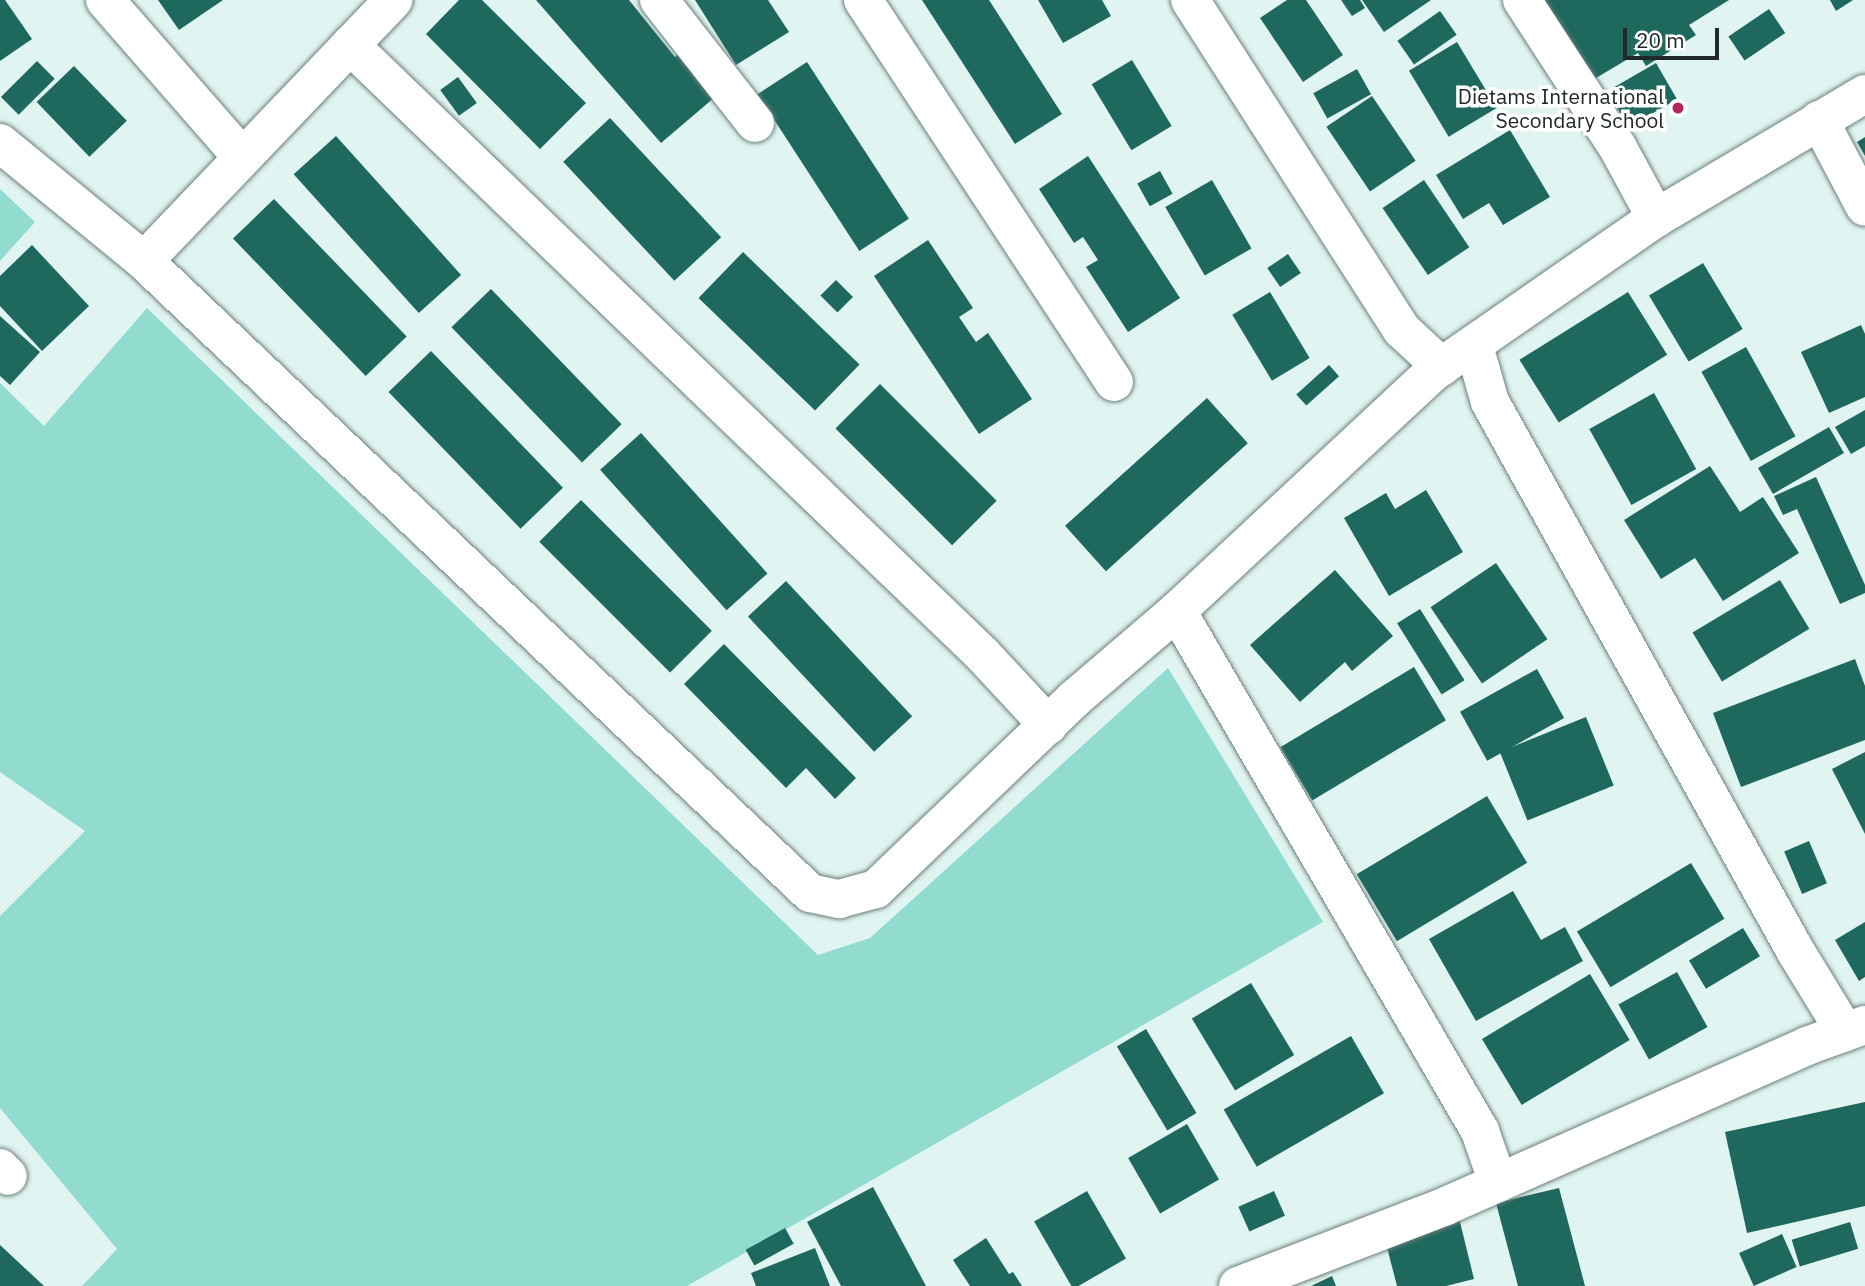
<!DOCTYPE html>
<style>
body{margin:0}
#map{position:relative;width:1865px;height:1286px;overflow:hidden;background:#e0f5f1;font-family:"IBM Plex Sans",sans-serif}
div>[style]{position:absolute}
.green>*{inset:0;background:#92dccf}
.building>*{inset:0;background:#1e685e;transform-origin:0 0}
.roads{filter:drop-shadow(0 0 2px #6c7f7b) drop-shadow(0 0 2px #6c7f7b)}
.minor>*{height:38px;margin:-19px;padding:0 19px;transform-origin:19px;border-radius:19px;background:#fff}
.dots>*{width:19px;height:19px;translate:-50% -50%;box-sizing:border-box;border:4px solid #fff;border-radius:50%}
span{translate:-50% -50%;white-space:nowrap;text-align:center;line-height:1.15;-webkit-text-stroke:7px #fff;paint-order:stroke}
.poi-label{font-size:21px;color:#212928}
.right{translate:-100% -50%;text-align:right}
.scale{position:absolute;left:1623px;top:28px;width:96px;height:32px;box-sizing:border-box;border:4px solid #212928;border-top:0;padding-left:9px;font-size:21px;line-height:24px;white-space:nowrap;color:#212928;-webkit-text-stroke:5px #fff;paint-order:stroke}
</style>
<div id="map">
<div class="green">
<div style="clip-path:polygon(0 189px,35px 222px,0 261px)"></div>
<div style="clip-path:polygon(147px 308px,818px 955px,870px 938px,1168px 668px,1323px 922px,687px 1286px,82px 1286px,117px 1249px,0 1108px,0 916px,85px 831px,0 772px,0 383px,44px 426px)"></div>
</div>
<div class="building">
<div style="clip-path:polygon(0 0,5px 0,32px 39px,0 61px)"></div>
<div style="clip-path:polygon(158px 0,223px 0,179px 30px)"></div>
<div style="clip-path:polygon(459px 0,482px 0,586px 103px,540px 149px,426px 34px)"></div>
<div style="clip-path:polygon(536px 0,629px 0,675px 57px,678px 54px,715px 97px,661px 143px)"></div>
<div style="clip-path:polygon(695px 0,768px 0,789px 32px,736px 65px)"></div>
<div style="clip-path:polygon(922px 0,989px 0,1062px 114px,1015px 144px)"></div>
<div style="clip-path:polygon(1038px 0,1102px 0,1111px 16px,1063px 43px)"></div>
<div style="clip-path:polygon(1287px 0,1306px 0,1343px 55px,1303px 82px,1260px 18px)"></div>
<div style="clip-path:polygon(1341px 0,1360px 0,1365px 8px,1352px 16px)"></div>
<div style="clip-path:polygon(1362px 0,1431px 0,1384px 32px)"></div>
<div style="clip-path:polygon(1541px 0,1729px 0,1689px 25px,1696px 35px,1646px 66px,1638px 53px,1591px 81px)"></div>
<div style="clip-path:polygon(1830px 0,1853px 0,1836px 11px)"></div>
<div style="left:1769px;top:9px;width:29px;height:49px;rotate:56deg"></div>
<div style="left:1440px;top:11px;width:29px;height:52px;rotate:55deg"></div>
<div style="left:1457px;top:42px;width:77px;height:56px;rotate:59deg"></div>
<div style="left:1132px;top:60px;width:77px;height:47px;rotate:59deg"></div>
<div style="left:37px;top:61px;width:25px;height:51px;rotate:45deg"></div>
<div style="left:807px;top:62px;width:187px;height:59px;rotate:57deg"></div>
<div style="left:1656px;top:63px;width:42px;height:56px;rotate:60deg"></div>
<div style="left:74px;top:66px;width:76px;height:52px;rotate:46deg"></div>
<div style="left:1357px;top:69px;width:29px;height:50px;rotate:61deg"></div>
<div style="left:458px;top:77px;width:32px;height:22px;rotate:54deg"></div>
<div style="left:1372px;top:96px;width:78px;height:55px;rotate:56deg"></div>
<div style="left:610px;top:118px;width:163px;height:64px;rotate:47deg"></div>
<div style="clip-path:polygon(1510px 130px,1550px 197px,1503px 225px,1489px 203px,1463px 219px,1436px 175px)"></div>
<div style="left:336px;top:136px;width:187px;height:57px;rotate:48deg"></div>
<div style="clip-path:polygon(1865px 137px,1865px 156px,1857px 142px)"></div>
<div style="clip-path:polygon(1088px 156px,1180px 298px,1128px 332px,1086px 267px,1098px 260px,1083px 237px,1074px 243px,1039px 189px)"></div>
<div style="left:1160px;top:171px;width:26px;height:26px;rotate:61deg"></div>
<div style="left:1212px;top:180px;width:79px;height:54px;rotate:60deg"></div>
<div style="left:1424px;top:180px;width:81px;height:50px;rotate:56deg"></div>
<div style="left:274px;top:199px;width:191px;height:57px;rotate:46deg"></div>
<div style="clip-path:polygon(928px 240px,973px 308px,959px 317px,976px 342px,988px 333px,1032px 399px,979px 434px,874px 276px)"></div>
<div style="clip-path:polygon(32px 245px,89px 306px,42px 351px,0 306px,0 276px)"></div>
<div style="left:743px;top:252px;width:162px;height:64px;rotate:44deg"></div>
<div style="left:1288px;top:254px;width:23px;height:25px;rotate:56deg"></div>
<div style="left:1703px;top:263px;width:77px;height:63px;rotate:59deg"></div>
<div style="left:836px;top:280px;width:24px;height:22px;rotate:45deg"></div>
<div style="left:491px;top:289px;width:188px;height:55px;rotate:46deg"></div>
<div style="left:1270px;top:292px;width:77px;height:44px;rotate:59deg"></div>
<div style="left:1628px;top:292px;width:74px;height:128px;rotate:58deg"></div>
<div style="clip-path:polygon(0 316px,40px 352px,10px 385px,0 376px)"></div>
<div style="clip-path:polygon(1861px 325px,1865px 334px,1865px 397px,1829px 413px,1801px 352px)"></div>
<div style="left:1746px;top:347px;width:102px;height:51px;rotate:61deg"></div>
<div style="left:431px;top:351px;width:190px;height:59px;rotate:46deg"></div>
<div style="left:1329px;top:365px;width:15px;height:44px;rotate:48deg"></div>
<div style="left:880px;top:384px;width:165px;height:63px;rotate:45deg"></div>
<div style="left:1654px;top:393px;width:87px;height:74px;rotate:61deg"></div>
<div style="left:1207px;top:398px;width:61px;height:191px;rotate:48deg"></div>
<div style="clip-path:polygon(1865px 410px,1865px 446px,1851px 454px,1835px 427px)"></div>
<div style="left:1829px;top:427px;width:30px;height:82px;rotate:60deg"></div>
<div style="left:641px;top:433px;width:189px;height:55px;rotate:48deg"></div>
<div style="clip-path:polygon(1710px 466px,1740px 512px,1763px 497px,1799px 553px,1723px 601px,1695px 558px,1661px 579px,1624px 520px)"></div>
<div style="clip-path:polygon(1816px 477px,1865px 585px,1865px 593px,1840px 604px,1797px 509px,1783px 515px,1774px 496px)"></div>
<div style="clip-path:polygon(1426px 490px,1463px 552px,1389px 596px,1344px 518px,1386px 493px,1395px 509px)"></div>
<div style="left:581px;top:500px;width:185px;height:59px;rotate:45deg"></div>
<div style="left:1496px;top:563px;width:92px;height:79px;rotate:56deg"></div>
<div style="clip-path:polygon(1335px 570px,1393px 636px,1352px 671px,1345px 662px,1300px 702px,1250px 645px)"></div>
<div style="left:1780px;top:580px;width:57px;height:102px;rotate:59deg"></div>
<div style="left:786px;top:581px;width:185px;height:52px;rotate:47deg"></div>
<div style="left:1420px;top:609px;width:84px;height:27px;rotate:58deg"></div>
<div style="clip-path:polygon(724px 644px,856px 778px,835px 799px,806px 768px,786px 788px,684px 684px)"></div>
<div style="clip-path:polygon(1855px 659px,1865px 686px,1865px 740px,1741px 787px,1713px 713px)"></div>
<div style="left:1414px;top:667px;width:62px;height:156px;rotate:59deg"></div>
<div style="left:1537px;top:669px;width:56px;height:88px;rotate:61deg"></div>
<div style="left:1586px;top:717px;width:74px;height:93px;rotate:68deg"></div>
<div style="clip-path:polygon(1865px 752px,1865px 834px,1832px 769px)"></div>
<div style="left:1487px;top:796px;width:78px;height:152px;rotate:59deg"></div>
<div style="left:1809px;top:841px;width:46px;height:27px;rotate:67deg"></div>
<div style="left:1691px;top:863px;width:65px;height:133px;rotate:59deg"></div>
<div style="clip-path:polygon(1513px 891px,1541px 940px,1565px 927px,1583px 961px,1476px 1021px,1429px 939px)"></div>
<div style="clip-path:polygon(1865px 922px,1865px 977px,1859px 981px,1835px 940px)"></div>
<div style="left:1743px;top:928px;width:33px;height:63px;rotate:59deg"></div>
<div style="left:1677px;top:972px;width:63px;height:67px;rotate:61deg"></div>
<div style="left:1590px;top:974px;width:77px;height:126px;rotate:59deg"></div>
<div style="left:1251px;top:983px;width:84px;height:69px;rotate:59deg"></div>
<div style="left:1146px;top:1029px;width:98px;height:34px;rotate:59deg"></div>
<div style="left:1351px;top:1036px;width:66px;height:147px;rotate:60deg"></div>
<div style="clip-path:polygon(1865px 1102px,1865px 1206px,1747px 1233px,1725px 1132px)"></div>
<div style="left:1187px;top:1124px;width:64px;height:68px;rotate:60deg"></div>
<div style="clip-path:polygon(873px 1187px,926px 1286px,841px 1286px,807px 1222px)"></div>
<div style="clip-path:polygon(1559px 1188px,1585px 1286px,1518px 1286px,1496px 1203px)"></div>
<div style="left:1087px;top:1191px;width:78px;height:61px;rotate:60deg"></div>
<div style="left:1274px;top:1191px;width:27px;height:39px;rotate:66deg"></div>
<div style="clip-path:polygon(1459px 1218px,1474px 1279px,1446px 1286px,1397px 1286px,1384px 1236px)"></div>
<div style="left:1850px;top:1222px;width:28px;height:61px;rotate:73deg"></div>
<div style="left:785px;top:1228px;width:18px;height:45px;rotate:61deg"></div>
<div style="left:1782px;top:1234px;width:36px;height:47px;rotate:66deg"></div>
<div style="clip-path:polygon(986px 1238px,1009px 1274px,1013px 1272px,1022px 1286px,970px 1286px,953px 1260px)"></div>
<div style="clip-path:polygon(0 1245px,44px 1286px,0 1286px)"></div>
<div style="clip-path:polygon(815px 1248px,830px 1286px,756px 1286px,751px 1273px)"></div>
<div style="clip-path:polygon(1332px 1276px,1336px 1286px,1311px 1286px)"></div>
</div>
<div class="roads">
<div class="minor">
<div style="left:105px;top:0;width:207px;rotate:48.9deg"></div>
<div style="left:659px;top:0;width:156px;rotate:52deg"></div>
<div style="left:863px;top:0;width:457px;rotate:56.7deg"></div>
<div style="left:1190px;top:0;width:392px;rotate:57.3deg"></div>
<div style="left:1402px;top:330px;width:54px;rotate:42.8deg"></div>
<div style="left:1522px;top:0;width:176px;rotate:57deg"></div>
<div style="left:1618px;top:148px;width:80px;rotate:61.5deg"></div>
<div style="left:350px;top:45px;width:879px;rotate:43.94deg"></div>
<div style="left:983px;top:655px;width:96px;rotate:47.1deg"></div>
<div style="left:1819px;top:120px;width:98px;rotate:62.1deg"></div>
<div style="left:0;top:143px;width:186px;rotate:39.3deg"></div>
<div style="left:144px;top:261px;width:918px;rotate:43.5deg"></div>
<div style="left:810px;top:893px;width:30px;rotate:12deg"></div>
<div style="left:839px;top:899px;width:38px;rotate:-15deg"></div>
<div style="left:876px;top:889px;width:274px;rotate:-43.8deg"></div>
<div style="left:1074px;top:699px;width:135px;rotate:-40.5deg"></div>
<div style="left:1177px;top:611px;width:349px;rotate:-43deg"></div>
<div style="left:1432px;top:373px;width:272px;rotate:-34.7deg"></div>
<div style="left:1656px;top:218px;width:243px;rotate:-30.7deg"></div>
<div style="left:144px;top:261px;width:361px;rotate:-46.3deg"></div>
<div style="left:1474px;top:346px;width:58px;rotate:74.1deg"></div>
<div style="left:1490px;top:402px;width:629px;rotate:60.91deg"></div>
<div style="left:1796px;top:952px;width:94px;rotate:58.5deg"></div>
<div style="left:1177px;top:611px;width:602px;rotate:59.77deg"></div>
<div style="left:1480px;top:1131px;width:55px;rotate:70.9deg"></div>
<div style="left:0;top:1168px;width:11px;rotate:45deg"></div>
<div style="left:1238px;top:1286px;width:223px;rotate:-21deg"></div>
<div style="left:1446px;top:1206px;width:395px;rotate:-23.9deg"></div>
<div style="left:1807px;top:1046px;width:62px;rotate:-19.9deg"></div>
</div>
</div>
<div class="dots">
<div style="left:1678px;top:108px;background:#b3265e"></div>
</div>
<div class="poi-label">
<span class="right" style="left:1664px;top:108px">Dietams International<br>Secondary School</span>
</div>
<div class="scale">20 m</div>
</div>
